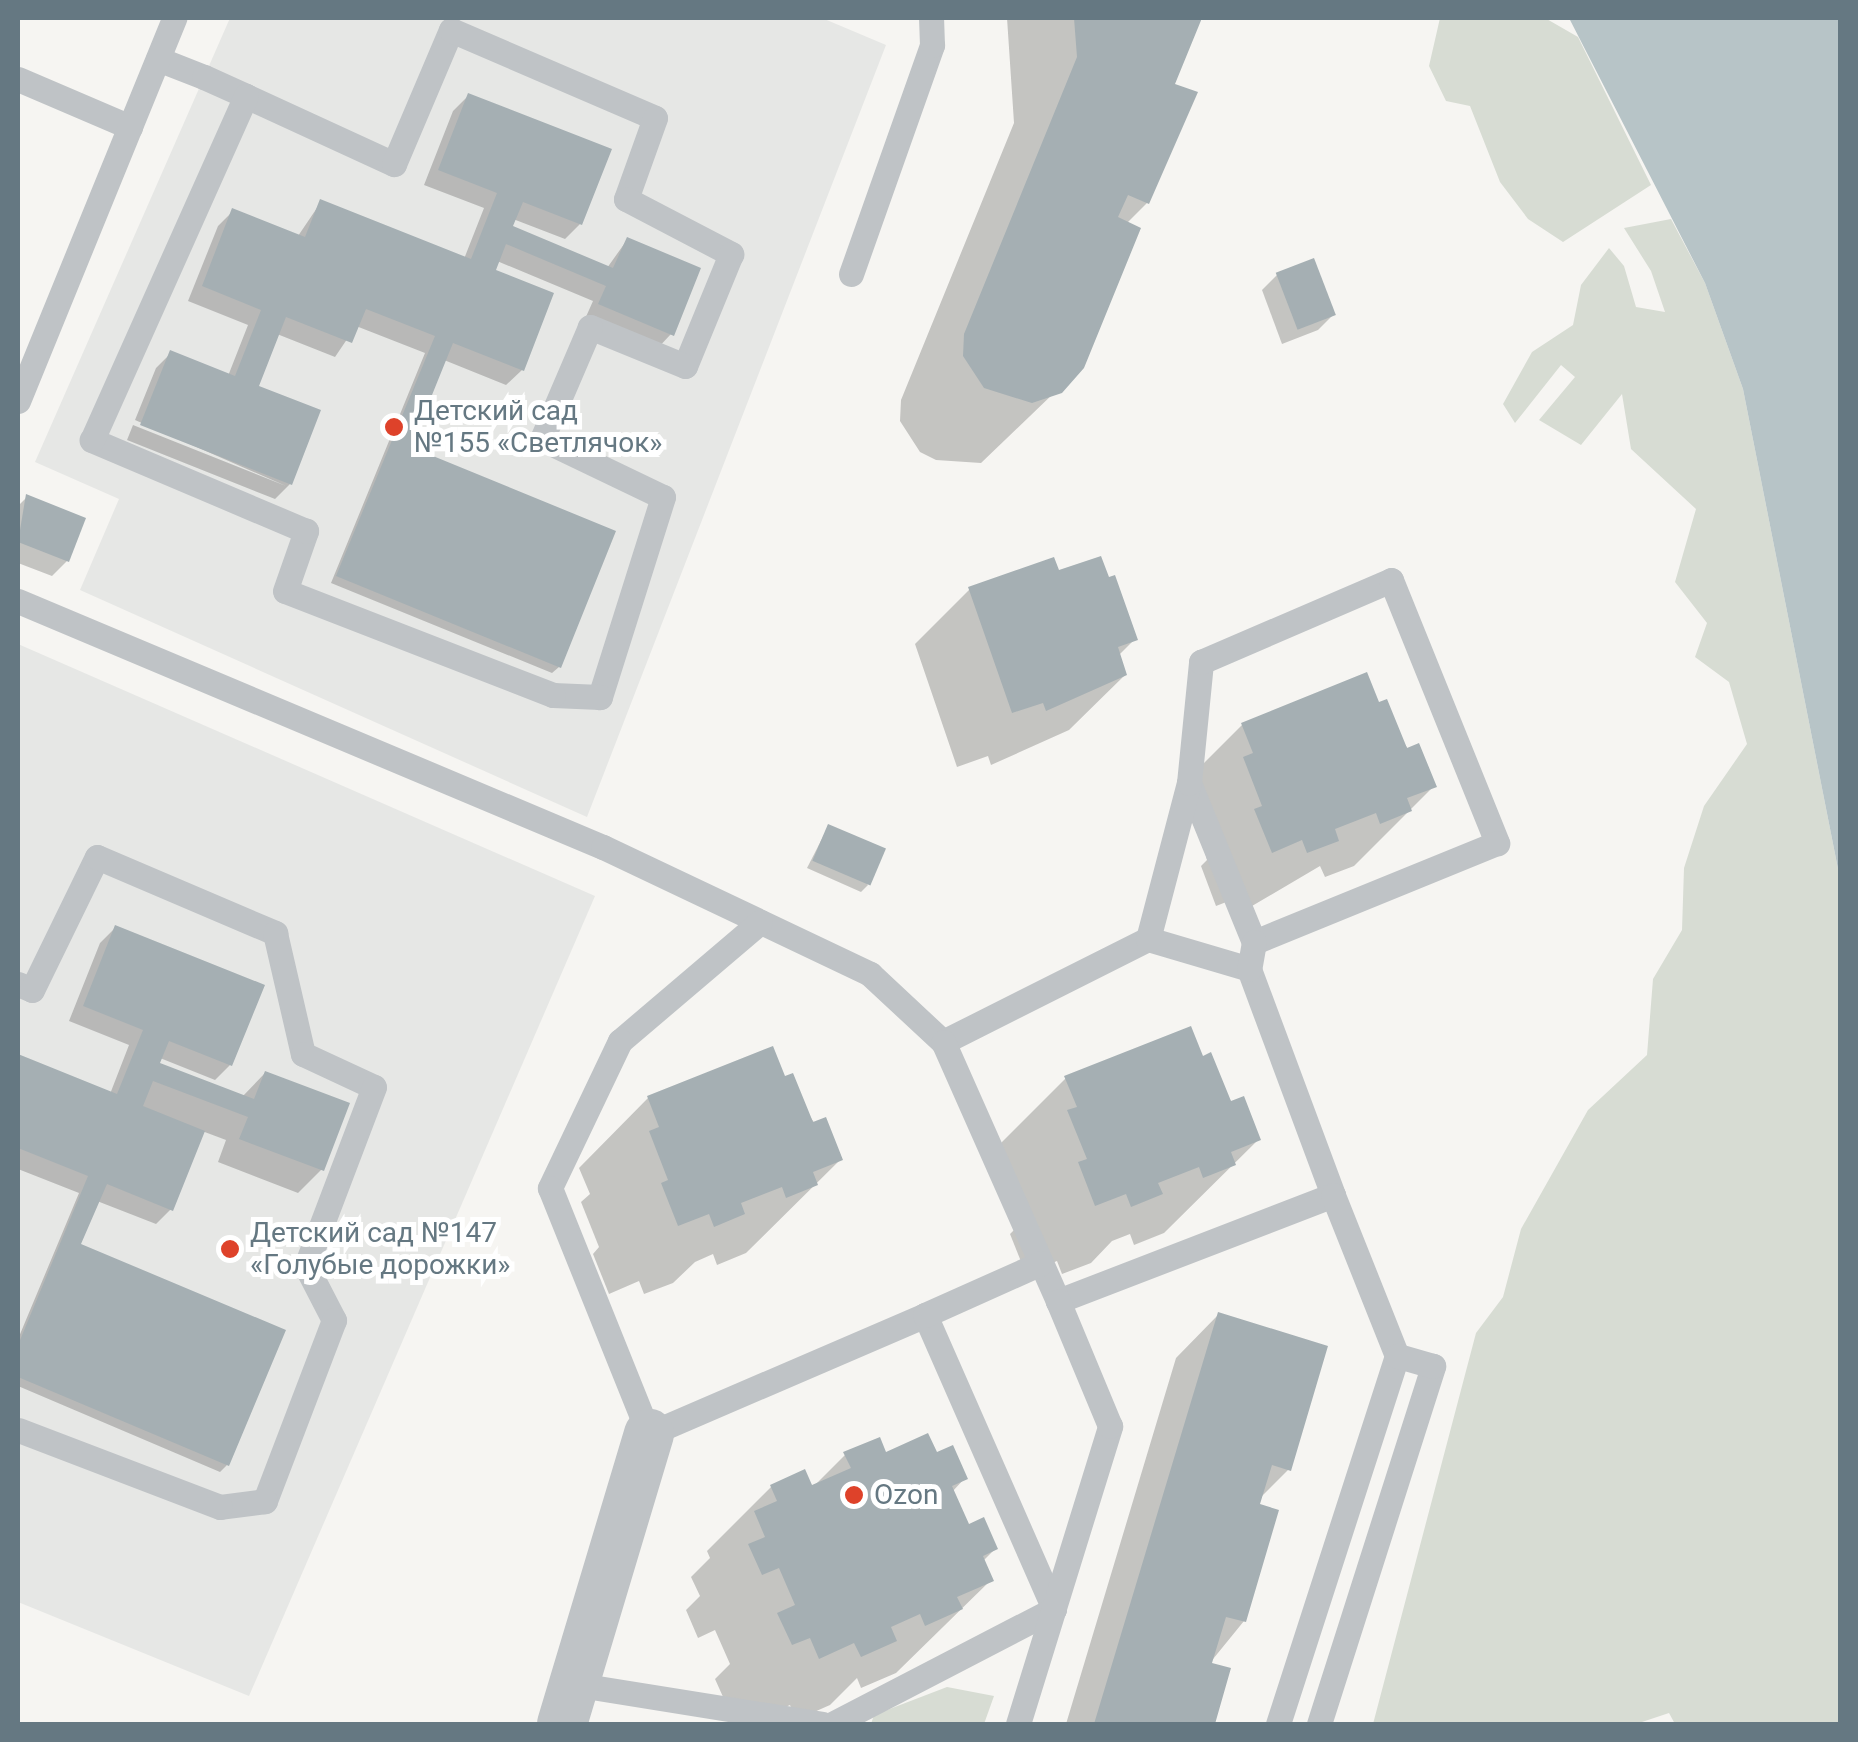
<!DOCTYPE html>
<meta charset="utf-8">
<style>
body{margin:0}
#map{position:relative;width:1858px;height:1742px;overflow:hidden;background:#f6f5f2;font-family:Roboto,sans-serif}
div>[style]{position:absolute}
.built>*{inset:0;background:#e6e7e5}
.green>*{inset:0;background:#d7dcd3}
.water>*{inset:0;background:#b7c4c7}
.shadow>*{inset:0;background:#0003}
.building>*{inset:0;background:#a5afb3;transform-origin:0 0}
.lane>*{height:25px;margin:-12.5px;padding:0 12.5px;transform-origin:12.5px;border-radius:12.5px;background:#bfc3c6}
.street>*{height:50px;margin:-25px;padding:0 25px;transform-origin:25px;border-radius:25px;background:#bfc3c6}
.dots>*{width:28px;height:28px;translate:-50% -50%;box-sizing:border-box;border:5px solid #fff;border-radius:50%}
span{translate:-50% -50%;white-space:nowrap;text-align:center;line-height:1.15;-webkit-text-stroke:10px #fff;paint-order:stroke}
.poi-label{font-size:28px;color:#657882}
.left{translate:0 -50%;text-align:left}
.frame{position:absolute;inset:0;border:20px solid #657882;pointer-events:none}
</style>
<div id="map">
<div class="built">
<div style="clip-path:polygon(230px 18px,822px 18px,886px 45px,587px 817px,80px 590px,119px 499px,35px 462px)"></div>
<div style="clip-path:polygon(18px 644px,595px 896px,249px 1696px,18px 1602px)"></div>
</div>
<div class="green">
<div style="clip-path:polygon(1440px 18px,1545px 18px,1578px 37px,1651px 185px,1563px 242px,1528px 219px,1500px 182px,1470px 106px,1446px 101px,1429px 66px)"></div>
<div style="clip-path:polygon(1671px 219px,1705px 283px,1743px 389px,1840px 879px,1840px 1724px,1675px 1724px,1669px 1713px,1636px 1724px,1373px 1724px,1476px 1333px,1503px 1297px,1521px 1229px,1588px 1110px,1647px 1055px,1653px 979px,1682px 930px,1684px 868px,1704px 806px,1747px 744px,1729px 682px,1695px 657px,1707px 623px,1675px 582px,1696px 509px,1631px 449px,1622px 394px,1581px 445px,1539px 420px,1575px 377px,1561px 365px,1515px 423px,1503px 404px,1532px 352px,1573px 325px,1581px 285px,1609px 248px,1624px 266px,1636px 307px,1665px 312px,1651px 271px,1624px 228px)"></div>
<div style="clip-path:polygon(947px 1687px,994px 1696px,984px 1724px,871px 1724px,874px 1715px)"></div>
</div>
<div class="water">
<div style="clip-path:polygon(1569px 18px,1840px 18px,1840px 879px,1743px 389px,1705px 283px)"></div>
</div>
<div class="shadow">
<div style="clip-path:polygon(1007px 18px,1199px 18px,1172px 86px,1147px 203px,1126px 224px,1082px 366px,981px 463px,936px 460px,920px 452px,900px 421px,901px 400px,1014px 123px)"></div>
<div style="clip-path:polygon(468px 96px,580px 224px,565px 239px,513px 219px,510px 227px,607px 268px,627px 240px,671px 334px,656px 350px,585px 319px,593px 301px,497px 261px,492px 271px,522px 370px,506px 385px,444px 360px,408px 448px,559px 667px,552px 673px,331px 583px,425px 353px,356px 326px,335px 357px,277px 334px,256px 387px,290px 484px,275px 499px,127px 440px,133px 425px,286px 486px,135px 420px,156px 368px,171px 353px,228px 376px,248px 325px,188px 301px,218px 226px,233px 211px,298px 236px,321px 202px,464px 259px,484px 208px,424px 185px,453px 111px)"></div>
<div style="clip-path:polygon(1277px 275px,1333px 315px,1318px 330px,1282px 344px,1262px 290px)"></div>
<div style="clip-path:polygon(27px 497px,67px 561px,52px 576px,18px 563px,18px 506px)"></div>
<div style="clip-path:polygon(1057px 574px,1135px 639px,1118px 656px,1125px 675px,1069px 730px,991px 765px,988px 756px,957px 767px,915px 644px,970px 589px)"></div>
<div style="clip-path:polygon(1378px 706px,1434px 786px,1354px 866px,1325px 877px,1320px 866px,1252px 906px,1247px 894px,1216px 906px,1201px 866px,1207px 860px,1187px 780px,1242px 725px)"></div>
<div style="clip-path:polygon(828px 827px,868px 885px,861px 892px,807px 868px)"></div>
<div style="clip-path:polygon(115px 928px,230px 1065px,215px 1080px,160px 1058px,157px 1064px,242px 1097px,265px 1073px,347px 1105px,321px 1170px,298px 1193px,218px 1162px,226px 1140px,202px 1131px,171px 1209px,156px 1224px,97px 1201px,78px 1245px,227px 1465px,220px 1472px,18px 1386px,18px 1339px,79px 1193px,18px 1169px,18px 1057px,110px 1094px,129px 1045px,69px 1021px,100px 943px)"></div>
<div style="clip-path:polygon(1201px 1059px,1258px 1140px,1164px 1233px,1134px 1245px,1130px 1234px,1112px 1241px,1091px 1263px,1062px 1274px,1057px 1261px,1026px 1274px,1010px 1234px,1017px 1227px,997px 1147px,1066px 1078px)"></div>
<div style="clip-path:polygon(784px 1079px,840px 1160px,746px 1253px,717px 1265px,713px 1254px,695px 1262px,673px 1283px,644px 1294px,639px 1281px,609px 1294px,593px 1254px,599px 1247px,581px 1202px,590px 1194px,579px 1168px,648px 1098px)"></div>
<div style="clip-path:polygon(1218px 1315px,1289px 1469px,1259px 1499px,1244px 1621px,1209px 1664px,1228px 1670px,1212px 1724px,1066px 1724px,1176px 1358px)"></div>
<div style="clip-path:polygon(845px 1455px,935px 1455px,965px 1478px,952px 1492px,968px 1528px,995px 1549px,983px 1561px,991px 1580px,896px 1673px,861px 1688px,857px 1678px,830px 1705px,796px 1720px,790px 1705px,755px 1721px,728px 1708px,715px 1679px,730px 1664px,715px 1630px,698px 1638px,686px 1610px,700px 1596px,691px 1577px,710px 1558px,707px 1551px,771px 1487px,811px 1489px)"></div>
</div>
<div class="building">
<div style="clip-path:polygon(1074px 18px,1202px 18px,1175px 84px,1198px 92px,1149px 204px,1128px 195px,1118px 217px,1141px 228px,1084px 368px,1062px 393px,1032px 403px,984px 388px,963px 356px,964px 334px,1077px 57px)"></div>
<div style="clip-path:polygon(468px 93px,612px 149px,582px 225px,523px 202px,513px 226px,613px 268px,627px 237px,701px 268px,674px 336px,598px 304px,606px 286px,506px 244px,496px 270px,554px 293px,524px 371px,453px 343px,411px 447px,616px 531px,561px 668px,336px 576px,435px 336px,366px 309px,352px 343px,286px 317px,259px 386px,321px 410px,292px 485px,140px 425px,170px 350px,235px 376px,261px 310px,202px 286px,232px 208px,305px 237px,320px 199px,471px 259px,497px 193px,438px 170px)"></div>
<div style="left:1314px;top:258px;width:61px;height:41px;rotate:69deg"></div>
<div style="clip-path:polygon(26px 494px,86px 518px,69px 562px,18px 542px)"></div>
<div style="clip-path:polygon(1101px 556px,1109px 577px,1115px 575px,1138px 640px,1118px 647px,1127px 675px,1046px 711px,1043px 703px,1012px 713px,968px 587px,1054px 557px,1059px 570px)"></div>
<div style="clip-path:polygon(1367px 672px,1379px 702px,1387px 699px,1407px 748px,1419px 743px,1437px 787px,1407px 798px,1412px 811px,1380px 824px,1376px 813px,1335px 829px,1339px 841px,1307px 853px,1302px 840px,1272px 853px,1254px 809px,1262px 806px,1243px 757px,1253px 753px,1241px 723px)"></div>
<div style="left:828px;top:824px;width:63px;height:40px;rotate:23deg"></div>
<div style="clip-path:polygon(115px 925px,265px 985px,232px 1066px,169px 1041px,160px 1063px,254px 1099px,265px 1071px,350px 1103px,324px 1171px,239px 1139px,248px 1117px,153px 1081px,143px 1106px,205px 1131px,173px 1211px,107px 1184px,81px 1244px,286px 1330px,229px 1466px,18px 1377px,18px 1345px,88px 1176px,18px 1148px,18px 1054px,117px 1094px,143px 1030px,83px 1006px)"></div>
<div style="clip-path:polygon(1191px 1026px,1203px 1056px,1211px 1052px,1231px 1101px,1244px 1096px,1261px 1140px,1231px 1152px,1236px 1165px,1203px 1178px,1199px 1167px,1158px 1183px,1163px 1194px,1131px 1207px,1126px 1194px,1095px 1206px,1078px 1162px,1087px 1159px,1067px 1110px,1077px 1107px,1064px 1076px)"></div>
<div style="clip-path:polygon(773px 1046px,785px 1076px,793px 1073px,813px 1122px,826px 1117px,843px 1160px,813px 1172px,818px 1185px,786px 1198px,782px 1187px,741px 1203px,745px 1214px,714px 1227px,709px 1214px,678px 1226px,661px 1183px,668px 1180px,649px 1131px,659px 1127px,647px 1096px)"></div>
<div style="clip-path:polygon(1218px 1312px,1328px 1346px,1291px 1471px,1272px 1465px,1260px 1504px,1279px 1510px,1246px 1622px,1226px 1617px,1212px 1663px,1231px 1668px,1215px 1724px,1094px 1724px)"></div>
<div style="clip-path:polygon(928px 1433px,937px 1452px,953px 1445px,968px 1479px,952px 1486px,969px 1524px,984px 1517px,998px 1549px,983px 1556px,994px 1581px,957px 1597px,963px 1609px,925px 1626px,920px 1614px,891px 1627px,897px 1641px,861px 1657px,854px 1643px,819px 1659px,810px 1638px,792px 1645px,777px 1613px,795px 1605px,779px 1568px,762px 1575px,748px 1544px,765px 1537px,754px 1511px,777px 1501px,770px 1485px,805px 1469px,812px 1485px,851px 1468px,843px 1452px,880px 1437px,886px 1452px)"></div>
</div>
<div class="lane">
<div style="left:158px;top:59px;width:49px;rotate:21.4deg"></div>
<div style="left:204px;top:77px;width:46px;rotate:24.3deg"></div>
<div style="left:246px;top:96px;width:163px;rotate:24.7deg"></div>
<div style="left:394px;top:164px;width:146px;rotate:-67deg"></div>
<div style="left:451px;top:30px;width:222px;rotate:23.3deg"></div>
<div style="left:655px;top:118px;width:86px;rotate:109.7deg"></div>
<div style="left:626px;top:199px;width:119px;rotate:27.6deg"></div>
<div style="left:731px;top:254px;width:121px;rotate:112.3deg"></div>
<div style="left:685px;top:366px;width:103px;rotate:-157.7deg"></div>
<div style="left:590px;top:327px;width:122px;rotate:113.2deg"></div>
<div style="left:542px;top:439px;width:134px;rotate:25.6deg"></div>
<div style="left:663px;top:497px;width:210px;rotate:107.5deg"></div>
<div style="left:600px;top:697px;width:47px;rotate:-177.6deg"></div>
<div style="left:553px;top:695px;width:287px;rotate:-158.8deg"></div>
<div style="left:285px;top:591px;width:64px;rotate:-70.7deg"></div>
<div style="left:306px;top:531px;width:233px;rotate:-157deg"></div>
<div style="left:92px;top:440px;width:377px;rotate:-65.9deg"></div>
<div style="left:18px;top:79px;width:122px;rotate:23.2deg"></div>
<div style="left:851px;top:274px;width:243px;rotate:-70.5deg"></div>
<div style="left:932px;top:45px;width:27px;rotate:-92deg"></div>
<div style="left:18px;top:401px;width:414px;rotate:-67.8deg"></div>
<div style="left:18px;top:601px;width:635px;rotate:22.81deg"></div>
<div style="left:603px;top:847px;width:296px;rotate:25.4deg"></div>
<div style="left:870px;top:974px;width:100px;rotate:43deg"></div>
<div style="left:943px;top:1042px;width:229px;rotate:-26.7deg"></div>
<div style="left:1148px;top:939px;width:105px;rotate:16.5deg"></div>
<div style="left:1249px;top:969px;width:241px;rotate:69.6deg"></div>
<div style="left:1333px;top:1195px;width:295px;rotate:158.9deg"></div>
<div style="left:1058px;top:1301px;width:283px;rotate:-113.9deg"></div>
<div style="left:1189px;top:783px;width:172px;rotate:67.8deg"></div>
<div style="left:760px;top:922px;width:184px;rotate:139.6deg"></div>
<div style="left:620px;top:1041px;width:163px;rotate:115.5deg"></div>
<div style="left:550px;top:1188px;width:265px;rotate:68.1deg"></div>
<div style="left:649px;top:1434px;width:301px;rotate:-23.3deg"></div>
<div style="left:925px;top:1315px;width:321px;rotate:66.3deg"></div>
<div style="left:1054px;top:1609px;width:250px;rotate:152.6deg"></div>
<div style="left:1148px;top:939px;width:161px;rotate:-75.3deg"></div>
<div style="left:1189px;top:783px;width:122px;rotate:-84.3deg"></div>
<div style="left:1201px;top:662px;width:207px;rotate:-23.3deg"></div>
<div style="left:1391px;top:580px;width:284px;rotate:68deg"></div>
<div style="left:1497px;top:843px;width:262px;rotate:157.8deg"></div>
<div style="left:1254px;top:942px;width:27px;rotate:100deg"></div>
<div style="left:18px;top:984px;width:15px;rotate:23deg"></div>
<div style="left:32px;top:990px;width:148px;rotate:-64deg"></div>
<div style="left:97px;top:857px;width:194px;rotate:23.1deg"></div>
<div style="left:275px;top:933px;width:124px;rotate:77deg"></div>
<div style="left:303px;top:1054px;width:78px;rotate:24.9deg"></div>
<div style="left:374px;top:1087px;width:191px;rotate:110.8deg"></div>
<div style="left:306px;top:1266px;width:61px;rotate:62.6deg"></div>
<div style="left:334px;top:1320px;width:194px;rotate:110.9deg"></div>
<div style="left:265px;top:1501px;width:45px;rotate:172.4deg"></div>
<div style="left:220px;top:1507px;width:216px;rotate:-159.1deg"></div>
<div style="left:925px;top:1315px;width:127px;rotate:-24.1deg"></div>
<div style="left:579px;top:1685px;width:246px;rotate:9.1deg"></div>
<div style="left:1018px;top:1724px;width:312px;rotate:-72.8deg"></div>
<div style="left:1110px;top:1426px;width:135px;rotate:-112.6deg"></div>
<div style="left:1278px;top:1724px;width:387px;rotate:-72.1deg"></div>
<div style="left:1397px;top:1356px;width:173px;rotate:-111.7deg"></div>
<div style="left:1319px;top:1724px;width:376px;rotate:-72.3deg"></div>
<div style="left:1433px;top:1366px;width:37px;rotate:-164deg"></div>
</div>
<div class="street">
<div style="left:562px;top:1724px;width:303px;rotate:-73.3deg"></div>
</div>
<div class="dots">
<div style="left:394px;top:427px;background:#de422a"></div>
<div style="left:230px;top:1249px;background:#de422a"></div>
<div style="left:854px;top:1495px;background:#de422a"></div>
</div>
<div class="poi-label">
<span class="left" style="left:414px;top:427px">Детский сад<br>№155 «Светлячок»</span>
<span class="left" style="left:250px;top:1249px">Детский сад №147<br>«Голубые дорожки»</span>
<span class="left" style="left:874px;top:1495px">Ozon</span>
</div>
<div class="frame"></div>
</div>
